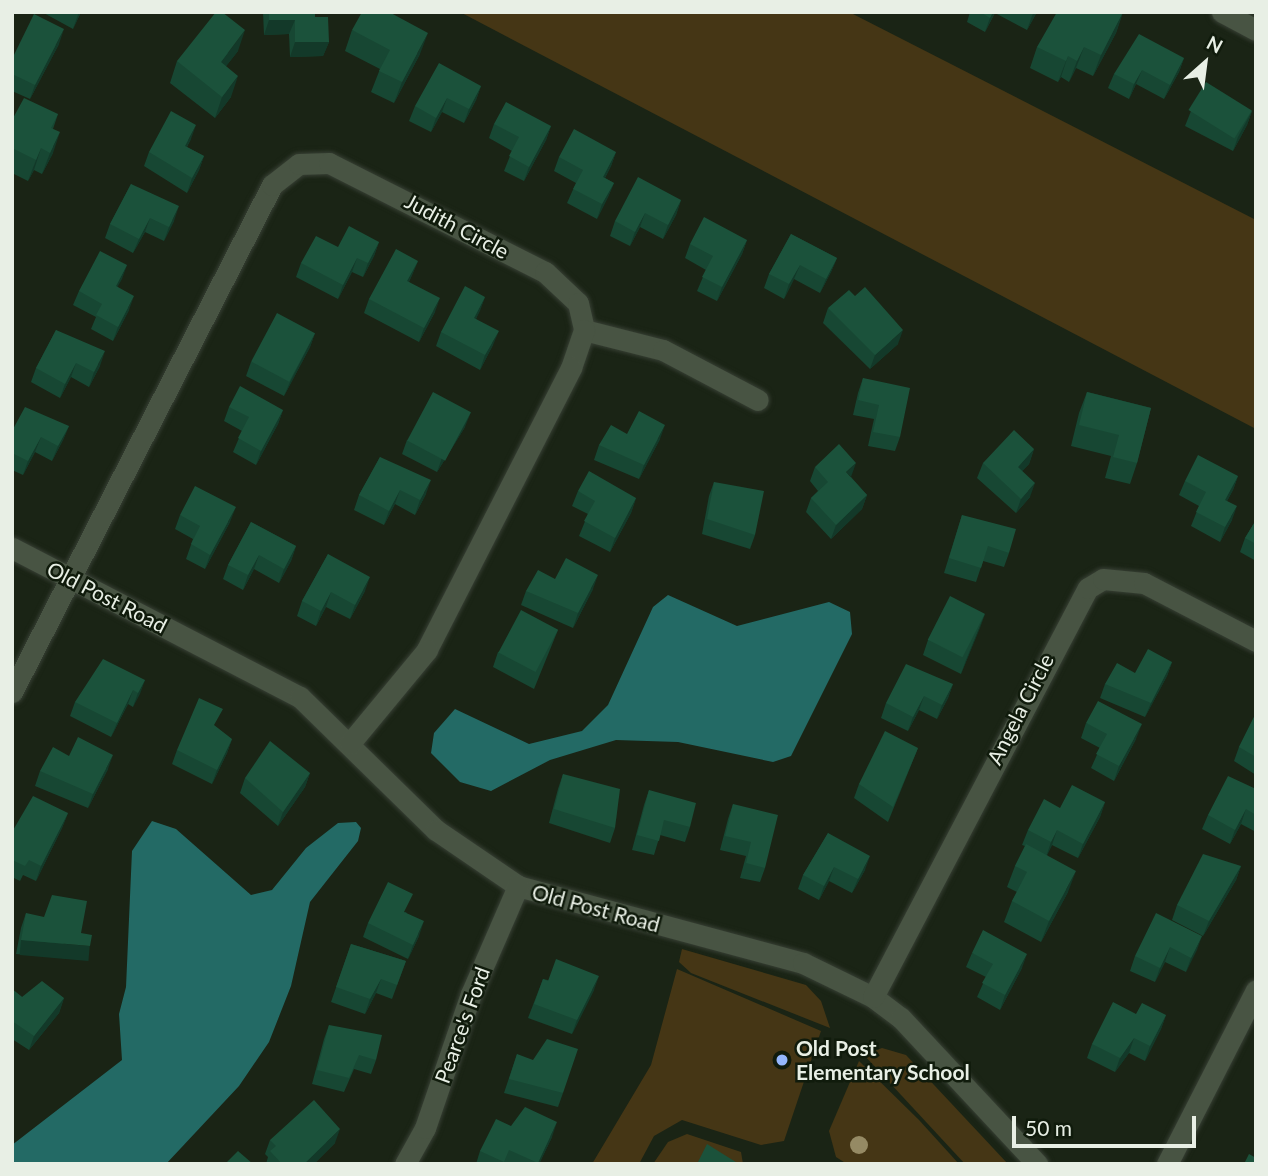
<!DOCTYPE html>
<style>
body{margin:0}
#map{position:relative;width:1268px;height:1176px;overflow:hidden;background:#1a2415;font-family:Lato,sans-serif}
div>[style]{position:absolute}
.green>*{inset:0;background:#453615}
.water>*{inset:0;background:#236a65}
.roads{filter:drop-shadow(0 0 2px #373f34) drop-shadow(0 0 2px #373f34)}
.street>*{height:21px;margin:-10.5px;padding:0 10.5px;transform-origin:10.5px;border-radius:10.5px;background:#485443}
.trees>*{width:18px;height:18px;margin:-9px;border-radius:50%;background:#958a64}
.wall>*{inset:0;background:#174733}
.shaded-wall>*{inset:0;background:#133929;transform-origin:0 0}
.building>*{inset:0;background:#1b523b;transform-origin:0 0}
.dots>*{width:19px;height:19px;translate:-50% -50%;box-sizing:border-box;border:4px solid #101b0c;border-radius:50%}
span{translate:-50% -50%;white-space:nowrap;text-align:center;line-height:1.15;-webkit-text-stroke:5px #101b0c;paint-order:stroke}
.street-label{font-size:21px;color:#e8efe5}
.poi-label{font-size:21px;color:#e8efe5;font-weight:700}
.left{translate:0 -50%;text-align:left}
.frame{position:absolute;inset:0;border:14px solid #e8efe5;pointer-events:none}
.north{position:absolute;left:1170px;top:28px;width:70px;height:70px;-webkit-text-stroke:5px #101b0c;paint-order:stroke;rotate:28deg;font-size:19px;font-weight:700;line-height:28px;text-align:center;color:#e8efe5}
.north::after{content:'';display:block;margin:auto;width:24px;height:32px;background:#e8efe5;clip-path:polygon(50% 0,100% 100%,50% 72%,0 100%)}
.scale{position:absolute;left:1012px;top:1116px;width:184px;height:32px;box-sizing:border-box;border:4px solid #e8efe5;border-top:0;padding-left:9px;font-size:21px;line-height:24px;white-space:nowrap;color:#e8efe5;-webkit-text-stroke:5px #101b0c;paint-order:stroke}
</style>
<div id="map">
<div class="green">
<div style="clip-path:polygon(460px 12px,849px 12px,1256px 220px,1256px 429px)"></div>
<div style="clip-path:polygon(682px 949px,806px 985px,821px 1001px,830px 1028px,691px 973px,679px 962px)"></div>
<div style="clip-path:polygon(677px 969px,821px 1031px,784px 1141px,761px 1145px,682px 1120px,654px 1136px,639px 1164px,592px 1164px,651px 1065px)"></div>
<div style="clip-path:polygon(882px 1048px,906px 1055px,1008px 1164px,965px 1164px,864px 1055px)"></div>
<div style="clip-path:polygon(859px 1061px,919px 1120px,959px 1164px,847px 1164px,836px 1157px,829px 1131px)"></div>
<div style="clip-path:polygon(687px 1134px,741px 1152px,743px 1164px,653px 1164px,668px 1142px)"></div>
</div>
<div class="water">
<div style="clip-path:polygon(668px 595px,737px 626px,829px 602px,850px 612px,852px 634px,791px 756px,773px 762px,678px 742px,616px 740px,550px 760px,491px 791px,460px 782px,431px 753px,434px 733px,455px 709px,529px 744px,582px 731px,608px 705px,653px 607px)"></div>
<div style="clip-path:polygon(152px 821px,176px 829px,251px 895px,272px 890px,306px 848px,338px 823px,356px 822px,361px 828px,358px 841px,310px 902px,291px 986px,269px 1042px,239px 1086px,166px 1164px,12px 1164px,12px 1145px,122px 1060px,119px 1014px,126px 987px,132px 851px)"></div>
</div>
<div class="roads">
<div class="street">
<div style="left:1222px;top:12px;width:38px;rotate:28deg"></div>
<div style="left:584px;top:330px;width:81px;rotate:14.2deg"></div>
<div style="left:663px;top:350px;width:107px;rotate:27.8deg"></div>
<div style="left:12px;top:548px;width:324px;rotate:27.4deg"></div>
<div style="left:300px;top:697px;width:190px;rotate:44.4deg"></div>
<div style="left:436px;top:830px;width:99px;rotate:34.3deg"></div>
<div style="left:518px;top:886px;width:295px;rotate:15.1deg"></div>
<div style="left:803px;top:963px;width:78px;rotate:25.9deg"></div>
<div style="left:873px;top:997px;width:35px;rotate:37deg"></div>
<div style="left:901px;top:1018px;width:200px;rotate:47deg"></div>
<div style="left:12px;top:692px;width:570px;rotate:-62.85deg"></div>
<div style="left:272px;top:185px;width:34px;rotate:-38deg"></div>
<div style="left:299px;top:164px;width:30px;rotate:-2deg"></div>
<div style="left:329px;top:163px;width:242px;rotate:26.8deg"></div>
<div style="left:545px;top:272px;width:45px;rotate:43.2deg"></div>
<div style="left:578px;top:303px;width:28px;rotate:77deg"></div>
<div style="left:584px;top:330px;width:40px;rotate:108.9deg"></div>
<div style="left:571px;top:368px;width:317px;rotate:117.1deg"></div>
<div style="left:427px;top:650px;width:121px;rotate:129.6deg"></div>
<div style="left:873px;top:997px;width:462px;rotate:-62.3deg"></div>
<div style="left:1088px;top:588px;width:17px;rotate:-31deg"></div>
<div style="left:1103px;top:579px;width:41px;rotate:5.6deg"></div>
<div style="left:1144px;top:583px;width:126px;rotate:27.4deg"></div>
<div style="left:405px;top:1164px;width:41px;rotate:-60.9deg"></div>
<div style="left:425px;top:1128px;width:142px;rotate:-71.1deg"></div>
<div style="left:471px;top:994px;width:118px;rotate:-66.5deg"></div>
<div style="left:1167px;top:1164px;width:195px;rotate:-62.9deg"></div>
</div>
</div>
<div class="trees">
<div style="left:859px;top:1145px"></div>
</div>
<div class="wall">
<div style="clip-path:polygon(42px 12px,81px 12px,73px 29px)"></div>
<div style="clip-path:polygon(263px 12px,315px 12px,315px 17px,329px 42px,323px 56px,290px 57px,289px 34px,264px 35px)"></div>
<div style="clip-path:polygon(970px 12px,1037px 12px,1027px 30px,995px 13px,985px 32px,967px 22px)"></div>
<div style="clip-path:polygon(1123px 12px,1116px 33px,1093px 76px,1076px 68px,1069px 82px,1061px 77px,1058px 82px,1030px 68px,1037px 47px)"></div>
<div style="clip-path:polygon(352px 30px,420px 54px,394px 103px,371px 92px,380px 69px,345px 51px)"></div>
<div style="clip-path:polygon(59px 44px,30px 99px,12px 91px,12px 59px)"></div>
<div style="clip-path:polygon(238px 51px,226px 66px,231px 97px,215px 118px,170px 83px,177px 61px)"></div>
<div style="clip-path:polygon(1184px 58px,1179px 72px,1164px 99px,1136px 84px,1129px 99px,1108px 88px,1114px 74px)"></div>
<div style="clip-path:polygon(481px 86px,476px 100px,464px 123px,442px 112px,431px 132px,409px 121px,415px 106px)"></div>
<div style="clip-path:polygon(1191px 111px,1252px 111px,1247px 125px,1233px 151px,1185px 126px)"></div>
<div style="clip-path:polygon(58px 114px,53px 129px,53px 153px,42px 174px,34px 170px,28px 181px,12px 173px,12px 120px)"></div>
<div style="clip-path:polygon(494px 124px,551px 126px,546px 140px,524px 181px,504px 171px,512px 151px,489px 138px)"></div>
<div style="clip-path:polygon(191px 139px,187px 147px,204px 156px,199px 170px,187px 193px,144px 166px,149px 152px)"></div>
<div style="clip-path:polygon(616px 152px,611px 166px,605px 178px,614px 183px,608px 197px,597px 219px,567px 203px,576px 183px,554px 171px,559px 157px)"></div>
<div style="clip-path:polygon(131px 184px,174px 221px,164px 241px,145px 232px,133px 253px,105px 238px,110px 224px)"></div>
<div style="clip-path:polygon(681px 200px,676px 215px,663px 239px,640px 227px,630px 246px,610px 236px,615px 221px)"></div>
<div style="clip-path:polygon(791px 234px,837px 258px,831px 272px,820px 293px,794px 279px,784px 299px,764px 288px,769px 274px)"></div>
<div style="clip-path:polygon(747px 240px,742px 254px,717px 301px,697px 291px,706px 270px,685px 258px,690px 244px)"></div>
<div style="clip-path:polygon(379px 242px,374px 256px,363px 277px,352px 272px,338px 299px,296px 277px,301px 263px,338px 247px)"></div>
<div style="clip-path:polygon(418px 261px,409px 282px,435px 312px,419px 342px,364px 313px,369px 299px)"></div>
<div style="clip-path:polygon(127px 265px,117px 287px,129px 310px,113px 341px,91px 329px,96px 317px,73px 305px,79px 291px)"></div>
<div style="clip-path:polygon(485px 297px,476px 319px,493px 345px,480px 370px,436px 346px,441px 332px)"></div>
<div style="clip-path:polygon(828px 308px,898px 344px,870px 369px,823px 323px)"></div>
<div style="clip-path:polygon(56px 330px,100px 366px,89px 387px,71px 377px,60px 398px,31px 382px,36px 368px)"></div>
<div style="clip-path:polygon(315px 333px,310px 347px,284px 396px,246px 376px,251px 362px)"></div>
<div style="clip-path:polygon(863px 378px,900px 437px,895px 451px,868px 446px,874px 419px,853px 415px,858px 393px)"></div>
<div style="clip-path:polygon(1087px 392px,1151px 408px,1137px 463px,1130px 484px,1105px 478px,1111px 456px,1071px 446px,1079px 413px)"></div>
<div style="clip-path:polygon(229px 407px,283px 410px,278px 424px,256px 465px,233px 452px,242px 431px,224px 421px)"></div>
<div style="clip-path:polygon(69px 426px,63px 440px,52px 461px,35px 452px,23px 475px,12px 470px,12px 431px)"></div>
<div style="clip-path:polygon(465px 427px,437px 472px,402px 454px,407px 440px)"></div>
<div style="clip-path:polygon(627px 434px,660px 439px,639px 479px,594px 460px,599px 445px)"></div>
<div style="clip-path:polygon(1034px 449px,1029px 464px,1022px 471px,1030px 497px,1016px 513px,977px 478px,983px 463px)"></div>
<div style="clip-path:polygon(380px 457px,426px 494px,415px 515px,395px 504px,384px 525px,354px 510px,359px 495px)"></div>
<div style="clip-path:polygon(815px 467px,851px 477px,867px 495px,862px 509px,831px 539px,806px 512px,811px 498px,818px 491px,810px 481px)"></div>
<div style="clip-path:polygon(1238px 476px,1233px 490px,1227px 501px,1232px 520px,1220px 542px,1191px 526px,1199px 506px,1179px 495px,1185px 481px)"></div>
<div style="clip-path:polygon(714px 482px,755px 535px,750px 549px,702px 534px,709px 496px)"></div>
<div style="clip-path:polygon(578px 491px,636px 498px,631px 513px,610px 552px,579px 536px,588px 514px,572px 506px)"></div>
<div style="clip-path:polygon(180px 515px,230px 522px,205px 569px,186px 559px,193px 539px,175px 529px)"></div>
<div style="clip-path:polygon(962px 515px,1009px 553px,1004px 567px,983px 561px,976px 582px,944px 573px)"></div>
<div style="clip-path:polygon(1256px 520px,1256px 561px,1240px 552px,1245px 538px)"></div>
<div style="clip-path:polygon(251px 522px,296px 546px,291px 561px,279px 583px,254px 569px,243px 590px,223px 579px,228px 565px)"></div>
<div style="clip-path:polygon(328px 554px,365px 591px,350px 619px,326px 607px,316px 626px,297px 616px,302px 601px)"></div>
<div style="clip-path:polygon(555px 579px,593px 589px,573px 628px,521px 605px,526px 591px)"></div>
<div style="clip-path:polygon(985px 614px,961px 674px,923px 655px,928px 640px)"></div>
<div style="clip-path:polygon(558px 630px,534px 689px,493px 667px,498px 652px)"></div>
<div style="clip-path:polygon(1172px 662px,1167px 676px,1145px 717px,1100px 698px,1105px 684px,1135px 673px)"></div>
<div style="clip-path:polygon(145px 680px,133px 707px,128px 704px,111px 737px,70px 716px,75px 702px)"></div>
<div style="clip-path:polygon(953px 684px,948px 698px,937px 719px,919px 710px,908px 731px,881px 718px,886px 703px)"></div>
<div style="clip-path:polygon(1256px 713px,1256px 775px,1234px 761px,1239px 747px)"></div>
<div style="clip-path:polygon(1086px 723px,1136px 739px,1114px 781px,1091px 768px,1100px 748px,1081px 738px)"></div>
<div style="clip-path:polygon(232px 739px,227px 753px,212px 784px,172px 764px,177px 750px)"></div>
<div style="clip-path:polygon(918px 748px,888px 822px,854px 798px,859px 784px)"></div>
<div style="clip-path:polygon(69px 756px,108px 769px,88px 808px,35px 786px,40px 771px)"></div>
<div style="clip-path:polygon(310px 773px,305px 787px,278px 826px,240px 793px,245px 778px)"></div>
<div style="clip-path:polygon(563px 774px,615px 828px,610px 843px,549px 823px,558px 789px)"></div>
<div style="clip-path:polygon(1256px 789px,1256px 832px,1241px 824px,1230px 844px,1202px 829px,1208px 815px)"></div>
<div style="clip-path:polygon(649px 790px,690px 827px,685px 842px,660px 835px,654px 855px,632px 850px,644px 805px)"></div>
<div style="clip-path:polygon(1105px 802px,1100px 817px,1078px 858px,1052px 845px,1047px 855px,1068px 892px,1041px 942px,1004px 922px,1012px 901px,1017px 892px,1007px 887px,1015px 866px,1025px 846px,1022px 845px,1028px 830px,1060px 808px)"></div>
<div style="clip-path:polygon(733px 804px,765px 868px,760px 882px,740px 878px,746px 856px,720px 850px,728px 819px)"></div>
<div style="clip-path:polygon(68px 813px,62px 828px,36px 881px,23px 875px,20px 881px,12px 877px,12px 832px)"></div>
<div style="clip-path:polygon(828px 833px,865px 870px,852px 893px,829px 881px,819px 900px,798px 889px,803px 875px)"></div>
<div style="clip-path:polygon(1241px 866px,1236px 880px,1203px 936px,1172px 920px,1177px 905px)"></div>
<div style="clip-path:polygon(406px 912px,419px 936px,408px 959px,363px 937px,368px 923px)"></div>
<div style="clip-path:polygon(26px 913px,84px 960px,16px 954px,21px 928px)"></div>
<div style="clip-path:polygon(1202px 936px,1186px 972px,1165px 962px,1155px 982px,1130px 971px,1135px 956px)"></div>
<div style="clip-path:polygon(351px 944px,406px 961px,392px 999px,376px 993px,365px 1014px,331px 1002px)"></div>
<div style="clip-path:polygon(972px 953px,1022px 968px,1000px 1010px,977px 997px,986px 977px,966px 967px)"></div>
<div style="clip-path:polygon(543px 979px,594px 990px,572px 1034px,528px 1018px)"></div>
<div style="clip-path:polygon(12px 989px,22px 997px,64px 998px,59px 1013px,29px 1050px,12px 1039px)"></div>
<div style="clip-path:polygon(1136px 1014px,1166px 1015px,1161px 1029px,1145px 1061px,1129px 1053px,1115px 1072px,1087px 1058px,1092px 1044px)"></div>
<div style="clip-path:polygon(329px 1025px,376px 1060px,371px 1074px,354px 1069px,344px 1092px,312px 1084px,324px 1039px)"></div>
<div style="clip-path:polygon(517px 1054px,563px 1093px,558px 1107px,504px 1093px)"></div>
<div style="clip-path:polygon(511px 1126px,552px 1137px,539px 1164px,476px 1164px,480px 1151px)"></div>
<div style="clip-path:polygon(270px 1140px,335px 1143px,314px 1164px,266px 1164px,268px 1157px,265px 1154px)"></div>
</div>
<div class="shaded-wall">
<div style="clip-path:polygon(79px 12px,81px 12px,73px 29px)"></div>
<div style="clip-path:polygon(993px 12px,995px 12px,985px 32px,990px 18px)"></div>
<div style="clip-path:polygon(1034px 12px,1037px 12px,1027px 30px,1032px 16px)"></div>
<div style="clip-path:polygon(1123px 12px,1116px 33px,1093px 76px,1101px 55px)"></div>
<div style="clip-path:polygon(269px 20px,295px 20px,289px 34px,264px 35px)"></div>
<div style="clip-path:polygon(64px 29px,59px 44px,30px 99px,35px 85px)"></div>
<div style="clip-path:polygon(245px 30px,238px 51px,213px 83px,221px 62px)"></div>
<div style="clip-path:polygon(428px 33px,420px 54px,394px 103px,402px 82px)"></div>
<div style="clip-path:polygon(295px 42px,329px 42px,323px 56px,290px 57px)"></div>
<div style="clip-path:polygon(1084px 47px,1076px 68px,1069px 82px,1077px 61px)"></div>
<div style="clip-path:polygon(1068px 56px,1061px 77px,1058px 82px,1066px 61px)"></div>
<div style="clip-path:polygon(1184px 58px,1179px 72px,1164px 99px,1170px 85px)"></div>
<div style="clip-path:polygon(1142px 70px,1136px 84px,1129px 99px,1134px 84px)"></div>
<div style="clip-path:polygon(238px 76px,231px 97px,215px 118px,222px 97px)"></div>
<div style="clip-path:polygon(481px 86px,476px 100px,464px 123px,469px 109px)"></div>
<div style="clip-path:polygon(447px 98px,442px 112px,431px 132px,436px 118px)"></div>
<div style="clip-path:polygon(1252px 111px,1247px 125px,1233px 151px,1238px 137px)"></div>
<div style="clip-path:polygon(196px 125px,191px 139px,179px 160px,185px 146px)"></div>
<div style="clip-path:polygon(551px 126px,546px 140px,524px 181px,529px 167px)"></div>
<div style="clip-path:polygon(60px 132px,53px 153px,42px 174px,50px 153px)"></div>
<div style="clip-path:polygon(41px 148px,34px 170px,28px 181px,36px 160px)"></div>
<div style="clip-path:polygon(616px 152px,611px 166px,598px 191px,603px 177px)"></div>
<div style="clip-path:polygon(204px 156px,199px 170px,187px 193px,192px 178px)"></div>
<div style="clip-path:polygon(614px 183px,608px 197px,597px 219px,602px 204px)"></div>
<div style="clip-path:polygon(681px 200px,676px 215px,663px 239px,668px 225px)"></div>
<div style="clip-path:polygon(179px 206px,174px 221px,164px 241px,169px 227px)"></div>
<div style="clip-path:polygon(645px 213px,640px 227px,630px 246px,635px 232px)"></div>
<div style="clip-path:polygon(150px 218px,145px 232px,133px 253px,139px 239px)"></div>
<div style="clip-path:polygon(747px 240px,742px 254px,717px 301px,722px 287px)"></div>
<div style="clip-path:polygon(379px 242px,374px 256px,363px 277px,368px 263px)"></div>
<div style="clip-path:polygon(357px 258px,352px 272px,338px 299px,343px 285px)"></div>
<div style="clip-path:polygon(837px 258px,831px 272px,820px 293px,826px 279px)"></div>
<div style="clip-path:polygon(418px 261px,412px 275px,402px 295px,407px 281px)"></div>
<div style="clip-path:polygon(127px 265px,122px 279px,110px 300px,116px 286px)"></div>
<div style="clip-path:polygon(800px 265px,794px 279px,784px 299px,789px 284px)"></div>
<div style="clip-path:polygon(134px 296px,129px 310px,113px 341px,118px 327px)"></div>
<div style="clip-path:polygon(485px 297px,480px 311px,469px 332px,474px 318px)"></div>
<div style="clip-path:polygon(440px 298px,435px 312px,419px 342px,424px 328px)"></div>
<div style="clip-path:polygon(903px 330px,898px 344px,870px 369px,875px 355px)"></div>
<div style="clip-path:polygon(499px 331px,493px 345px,480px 370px,485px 355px)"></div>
<div style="clip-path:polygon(315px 333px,310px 347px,284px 396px,290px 382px)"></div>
<div style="clip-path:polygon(105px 351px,100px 366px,89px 387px,94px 372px)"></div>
<div style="clip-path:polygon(76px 363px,71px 377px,60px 398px,65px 384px)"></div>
<div style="clip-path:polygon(283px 410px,278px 424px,256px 465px,261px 451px)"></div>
<div style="clip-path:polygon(471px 412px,465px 427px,437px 472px,442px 458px)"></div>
<div style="clip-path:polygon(665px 425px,660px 439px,639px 479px,644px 465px)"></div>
<div style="clip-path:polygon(69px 426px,63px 440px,52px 461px,58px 446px)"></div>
<div style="clip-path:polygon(41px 437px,35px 452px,23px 475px,28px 461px)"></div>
<div style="clip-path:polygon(1034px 449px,1029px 464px,1013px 481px,1018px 467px)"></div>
<div style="clip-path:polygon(856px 463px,851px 477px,846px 472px)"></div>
<div style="clip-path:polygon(1238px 476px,1233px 490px,1220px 514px,1225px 500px)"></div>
<div style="clip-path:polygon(431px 480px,426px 494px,415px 515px,420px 500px)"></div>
<div style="clip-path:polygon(1035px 483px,1030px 497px,1016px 513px,1021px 499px)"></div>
<div style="clip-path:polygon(400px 490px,395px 504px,384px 525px,389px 511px)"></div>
<div style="clip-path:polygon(867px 495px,862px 509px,831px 539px,836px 525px)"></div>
<div style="clip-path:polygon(636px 498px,631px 513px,610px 552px,615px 538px)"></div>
<div style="clip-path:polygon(1237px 506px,1232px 520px,1220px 542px,1225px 527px)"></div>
<div style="clip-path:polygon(236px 507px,230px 522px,205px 569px,210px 555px)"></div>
<div style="clip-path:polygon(296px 546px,291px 561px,279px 583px,284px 569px)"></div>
<div style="clip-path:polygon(259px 555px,254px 569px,243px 590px,248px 575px)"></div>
<div style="clip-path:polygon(598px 575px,593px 589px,573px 628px,578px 613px)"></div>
<div style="clip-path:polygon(370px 577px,365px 591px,350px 619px,355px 605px)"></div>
<div style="clip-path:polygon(331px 592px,326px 607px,316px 626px,321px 611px)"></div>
<div style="clip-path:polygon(985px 614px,980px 628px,961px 674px,966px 660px)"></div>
<div style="clip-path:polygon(1172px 662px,1167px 676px,1145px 717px,1151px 703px)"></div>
<div style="clip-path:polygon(145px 680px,140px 694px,133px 707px,138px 693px)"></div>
<div style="clip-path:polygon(953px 684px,948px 698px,937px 719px,942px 705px)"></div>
<div style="clip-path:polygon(133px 690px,128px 704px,111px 737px,117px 723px)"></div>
<div style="clip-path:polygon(924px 696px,919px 710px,908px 731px,913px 717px)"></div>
<div style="clip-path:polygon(1142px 724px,1136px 739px,1114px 781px,1119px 766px)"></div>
<div style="clip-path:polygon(232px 739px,227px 753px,212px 784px,217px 770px)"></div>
<div style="clip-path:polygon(113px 755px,108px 769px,88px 808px,93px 794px)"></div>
<div style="clip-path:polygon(310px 773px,305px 787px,278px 826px,283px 812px)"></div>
<div style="clip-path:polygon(1105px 802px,1100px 817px,1078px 858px,1083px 844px)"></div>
<div style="clip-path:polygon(1246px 809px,1241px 824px,1230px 844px,1235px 830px)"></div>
<div style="clip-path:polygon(68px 813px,62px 828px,36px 881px,41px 866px)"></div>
<div style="clip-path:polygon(1057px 830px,1052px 845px,1046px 857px,1051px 842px)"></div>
<div style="clip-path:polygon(870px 856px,865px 870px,852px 893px,858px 879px)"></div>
<div style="clip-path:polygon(1241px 866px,1236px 880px,1203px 936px,1209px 921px)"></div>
<div style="clip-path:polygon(834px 867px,829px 881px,819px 900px,824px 886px)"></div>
<div style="clip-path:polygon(1076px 871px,1068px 892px,1041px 942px,1049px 921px)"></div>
<div style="clip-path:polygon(424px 921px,419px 936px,408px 959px,413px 945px)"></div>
<div style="clip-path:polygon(1202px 936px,1197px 950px,1186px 972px,1191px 958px)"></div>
<div style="left:21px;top:940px;width:69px;height:15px;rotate:5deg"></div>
<div style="clip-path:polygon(1170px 947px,1165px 962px,1155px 982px,1160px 968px)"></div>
<div style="clip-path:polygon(1027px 954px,1022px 968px,1000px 1010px,1005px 995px)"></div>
<div style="clip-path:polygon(599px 976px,594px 990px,572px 1034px,577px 1020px)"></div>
<div style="clip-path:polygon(381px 979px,376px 993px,365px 1014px,370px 999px)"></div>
<div style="clip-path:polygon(64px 998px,59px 1013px,29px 1050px,34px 1036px)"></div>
<div style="clip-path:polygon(1166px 1015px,1161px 1029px,1145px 1061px,1150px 1046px)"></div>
<div style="clip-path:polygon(1134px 1038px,1129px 1053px,1115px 1072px,1120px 1058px)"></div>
<div style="clip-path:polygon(557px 1122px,552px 1137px,539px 1164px,537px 1164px)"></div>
<div style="clip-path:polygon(340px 1129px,335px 1143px,314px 1164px,304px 1164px)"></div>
</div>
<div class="building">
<div style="clip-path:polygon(216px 12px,222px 12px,245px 30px,221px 62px,238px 76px,222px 97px,177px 61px)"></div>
<div style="clip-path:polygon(269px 12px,315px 12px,315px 17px,328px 17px,329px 42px,295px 42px,295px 20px,269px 20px)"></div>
<div style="clip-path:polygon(362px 12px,389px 12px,428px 33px,402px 82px,379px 71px,390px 50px,352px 30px)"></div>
<div style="clip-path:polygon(980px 12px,993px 12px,990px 18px)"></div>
<div style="clip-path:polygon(1057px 12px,1123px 12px,1101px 55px,1084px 47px,1077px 61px,1068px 56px,1066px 61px,1037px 47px)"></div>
<div style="clip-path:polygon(34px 14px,64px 29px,35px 85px,12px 74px,12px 59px)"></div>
<div style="clip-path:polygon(1139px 34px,1184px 58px,1170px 85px,1142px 70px,1134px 84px,1114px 74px)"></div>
<div style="clip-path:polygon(439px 63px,481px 86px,469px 109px,447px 98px,436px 118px,415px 106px)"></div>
<div style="left:1206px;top:82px;width:54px;height:33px;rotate:32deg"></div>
<div style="clip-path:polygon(24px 98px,58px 114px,51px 128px,60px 132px,50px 153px,41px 148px,36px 160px,12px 148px,12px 120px)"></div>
<div style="clip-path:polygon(506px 102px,551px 126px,529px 167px,509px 156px,519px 137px,494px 124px)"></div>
<div style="clip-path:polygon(171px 111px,196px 125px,185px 146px,204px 156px,192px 178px,149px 152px)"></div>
<div style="clip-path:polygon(574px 129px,616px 152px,603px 177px,614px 183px,602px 204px,573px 189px,583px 170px,559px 157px)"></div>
<div style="clip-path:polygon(638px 177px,681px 200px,668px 225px,645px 213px,635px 232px,615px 221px)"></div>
<div style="clip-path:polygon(131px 184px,179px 206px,169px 227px,150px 218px,139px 239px,110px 224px)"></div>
<div style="clip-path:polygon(704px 217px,747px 240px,722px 287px,702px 277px,713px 256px,690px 244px)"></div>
<div style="clip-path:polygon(349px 226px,379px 242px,368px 263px,357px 258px,343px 285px,301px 263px,316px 236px,338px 247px)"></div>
<div style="clip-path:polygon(791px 234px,837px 258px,826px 279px,800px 265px,789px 284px,769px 274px)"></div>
<div style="clip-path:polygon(396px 249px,418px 261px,407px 281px,440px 298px,424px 328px,369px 299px)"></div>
<div style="clip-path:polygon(100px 251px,127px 265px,116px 286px,134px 296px,118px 327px,96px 315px,102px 304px,79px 291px)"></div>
<div style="clip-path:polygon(465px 286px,485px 297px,474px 318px,499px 331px,485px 355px,441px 332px)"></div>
<div style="clip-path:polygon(865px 287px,903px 330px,875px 355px,828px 308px,849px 290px,855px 296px)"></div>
<div style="left:277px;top:313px;width:43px;height:55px;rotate:28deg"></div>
<div style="clip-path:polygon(56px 330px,105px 351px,94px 372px,76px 363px,65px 384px,36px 368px)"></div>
<div style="clip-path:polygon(863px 378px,910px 388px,900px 437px,873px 432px,879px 405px,858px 400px)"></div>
<div style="clip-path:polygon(240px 386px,283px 410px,261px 451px,238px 438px,249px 417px,229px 407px)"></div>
<div style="left:433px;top:392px;width:43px;height:55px;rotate:28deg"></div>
<div style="clip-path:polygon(1087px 392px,1151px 408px,1137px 463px,1113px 457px,1119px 435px,1079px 425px)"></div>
<div style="clip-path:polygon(25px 407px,69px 426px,58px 446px,41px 437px,28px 461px,12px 453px,12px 431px)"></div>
<div style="clip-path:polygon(639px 411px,665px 425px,644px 465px,599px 445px,611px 425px,627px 434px)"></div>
<div style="clip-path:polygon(1014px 430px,1034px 449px,1018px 467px,1035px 483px,1021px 499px,983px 463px)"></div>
<div style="clip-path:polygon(839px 444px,856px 463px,846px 472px,867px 495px,836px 525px,811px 498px,828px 482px,815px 467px)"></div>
<div style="clip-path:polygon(1198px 455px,1238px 476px,1225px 500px,1237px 506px,1225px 527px,1196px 512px,1206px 492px,1185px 481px)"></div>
<div style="clip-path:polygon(380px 457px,431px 480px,420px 500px,400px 490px,389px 511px,359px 495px)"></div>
<div style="clip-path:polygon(589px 471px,636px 498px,615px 538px,584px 521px,595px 501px,578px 491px)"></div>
<div style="clip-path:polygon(714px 482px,764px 491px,755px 535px,707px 519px)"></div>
<div style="clip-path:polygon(195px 486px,236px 507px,210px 555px,191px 544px,200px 526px,180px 515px)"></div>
<div style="clip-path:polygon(962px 515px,1016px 529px,1009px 553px,988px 546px,981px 568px,949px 558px)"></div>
<div style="clip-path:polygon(1256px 520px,1256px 544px,1245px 538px)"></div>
<div style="clip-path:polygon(251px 522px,296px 546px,284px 569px,259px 555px,248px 575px,228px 565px)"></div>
<div style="clip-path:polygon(328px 554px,370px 577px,355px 605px,331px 592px,321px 611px,302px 601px)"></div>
<div style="clip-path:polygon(566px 558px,598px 575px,578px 613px,526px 591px,538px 570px,555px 579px)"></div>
<div style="left:950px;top:596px;width:39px;height:49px;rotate:27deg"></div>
<div style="left:521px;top:610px;width:42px;height:48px;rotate:28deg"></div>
<div style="clip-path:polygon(1148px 649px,1172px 662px,1151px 703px,1105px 684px,1117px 663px,1135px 673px)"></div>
<div style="clip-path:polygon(103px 659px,145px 680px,138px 693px,133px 690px,117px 723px,75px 702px)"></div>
<div style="clip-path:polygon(906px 664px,953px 684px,942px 705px,924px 696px,913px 717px,886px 703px)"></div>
<div style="clip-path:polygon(199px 698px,223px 709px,214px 725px,232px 739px,217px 770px,177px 750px)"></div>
<div style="clip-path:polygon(1098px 701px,1142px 724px,1119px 766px,1096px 754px,1107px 734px,1086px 723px)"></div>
<div style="clip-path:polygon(1256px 713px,1256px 757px,1239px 747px)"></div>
<div style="clip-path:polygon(885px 731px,918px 748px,893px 807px,859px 784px)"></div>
<div style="clip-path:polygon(78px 737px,113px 755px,93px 794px,40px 771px,53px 747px,69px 756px)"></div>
<div style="clip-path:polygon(270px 741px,310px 773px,283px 812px,245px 778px)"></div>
<div style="clip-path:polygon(563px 774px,620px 789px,615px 828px,554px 809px)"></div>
<div style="clip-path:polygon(1228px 776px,1256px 789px,1256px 815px,1246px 809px,1235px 830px,1208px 815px)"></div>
<div style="clip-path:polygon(1072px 785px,1105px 802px,1083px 844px,1057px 830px,1051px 842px,1028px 830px,1044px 799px,1060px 808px)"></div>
<div style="clip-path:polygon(649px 790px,696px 803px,690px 827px,664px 820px,659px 841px,637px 835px)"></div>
<div style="clip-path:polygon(33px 796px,68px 813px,41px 866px,29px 860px,25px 866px,12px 860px,12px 832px)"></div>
<div style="clip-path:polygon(733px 804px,778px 815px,765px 868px,746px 863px,751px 842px,725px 836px)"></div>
<div style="clip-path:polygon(828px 833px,870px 856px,858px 879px,834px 867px,824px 886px,803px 875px)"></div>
<div style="clip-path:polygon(1026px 844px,1076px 871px,1049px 921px,1012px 901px,1027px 872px,1015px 866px)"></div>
<div style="clip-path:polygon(1203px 854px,1241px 866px,1209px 921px,1177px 905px)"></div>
<div style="clip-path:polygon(388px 882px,413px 894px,404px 912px,424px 921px,413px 945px,368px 923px)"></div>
<div style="clip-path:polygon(52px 895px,87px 901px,81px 933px,92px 935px,90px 946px,21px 940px,26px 913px,44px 917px)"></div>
<div style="clip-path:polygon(1156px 913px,1202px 936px,1191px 958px,1170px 947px,1160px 968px,1135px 956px)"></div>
<div style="clip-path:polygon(983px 930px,1027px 954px,1005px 995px,982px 983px,993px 964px,972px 953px)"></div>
<div style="clip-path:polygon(351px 944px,406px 961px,397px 985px,381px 979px,370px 999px,336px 987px)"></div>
<div style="clip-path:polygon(556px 959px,599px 976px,577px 1020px,534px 1004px,543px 979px,548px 981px)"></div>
<div style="clip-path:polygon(42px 981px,64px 998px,34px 1036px,12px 1021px,12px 989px,22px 997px)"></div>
<div style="clip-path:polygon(1113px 1002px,1136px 1014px,1142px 1003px,1166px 1015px,1150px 1046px,1134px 1038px,1120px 1058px,1092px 1044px)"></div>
<div style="clip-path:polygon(329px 1025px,382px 1035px,376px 1060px,359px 1055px,349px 1078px,317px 1070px)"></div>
<div style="clip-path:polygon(547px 1039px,578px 1049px,563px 1093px,509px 1079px,517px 1054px,533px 1060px)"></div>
<div style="clip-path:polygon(314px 1100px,340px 1129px,304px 1164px,282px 1164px,270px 1151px,276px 1146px,270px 1140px)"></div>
<div style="clip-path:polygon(525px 1107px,557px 1122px,538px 1163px,509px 1150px,504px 1162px,480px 1151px,496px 1119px,511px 1126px)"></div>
<div style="clip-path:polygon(707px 1144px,739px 1164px,697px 1164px)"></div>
<div style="clip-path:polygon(238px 1151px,253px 1164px,225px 1164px)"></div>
<div style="clip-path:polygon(1249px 1154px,1256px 1158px,1256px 1164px,1244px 1164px)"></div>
</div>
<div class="dots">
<div style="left:782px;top:1060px;background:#94b7fd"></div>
</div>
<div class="street-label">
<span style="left:457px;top:226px;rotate:28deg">Judith Circle</span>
<span style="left:107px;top:597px;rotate:27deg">Old Post Road</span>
<span style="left:1020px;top:709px;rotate:-63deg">Angela Circle</span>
<span style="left:596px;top:908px;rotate:15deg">Old Post Road</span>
<span style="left:462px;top:1025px;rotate:-70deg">Pearce's Ford</span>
</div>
<div class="poi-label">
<span class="left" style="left:796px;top:1060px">Old Post<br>Elementary School</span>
</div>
<div class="frame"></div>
<div class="north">N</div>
<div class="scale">50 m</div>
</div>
